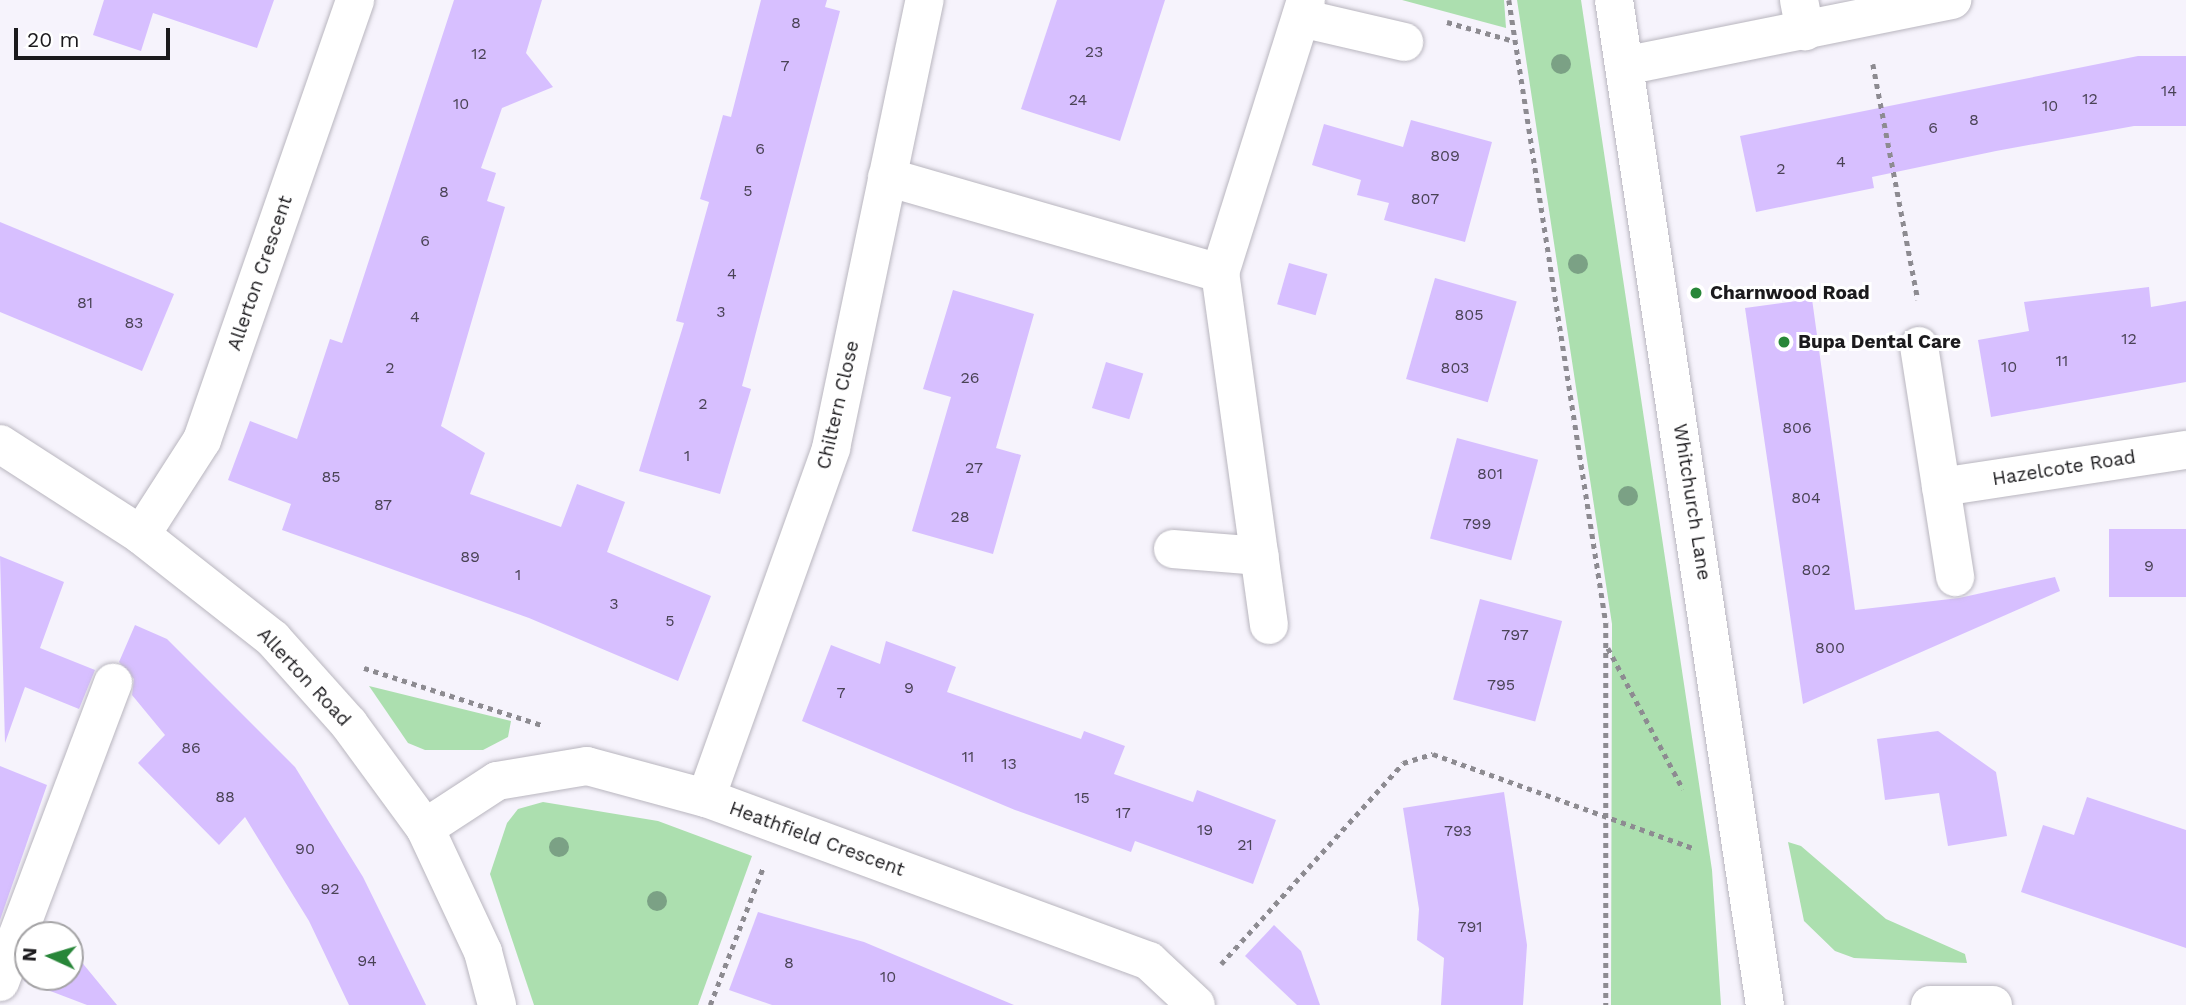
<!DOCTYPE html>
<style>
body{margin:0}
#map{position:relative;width:2186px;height:1005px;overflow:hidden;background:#f6f3fc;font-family:"Work Sans",sans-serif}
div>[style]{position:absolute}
.green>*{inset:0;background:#acdfaf}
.building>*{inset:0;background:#d7bfff;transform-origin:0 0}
.path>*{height:4.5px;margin-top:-2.25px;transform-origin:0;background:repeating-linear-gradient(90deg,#8d8b91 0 5px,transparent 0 10px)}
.roads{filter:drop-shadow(0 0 2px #b9b6bf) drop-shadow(0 0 2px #b9b6bf)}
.minor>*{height:38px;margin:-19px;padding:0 19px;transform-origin:19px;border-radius:19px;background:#fff}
.trees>*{width:20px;height:20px;margin:-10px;border-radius:50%;background:#7ba185}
.dots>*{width:19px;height:19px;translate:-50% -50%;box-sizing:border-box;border:4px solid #fff;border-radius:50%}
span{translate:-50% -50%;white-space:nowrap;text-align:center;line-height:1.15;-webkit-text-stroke:6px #fff;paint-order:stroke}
.number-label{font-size:16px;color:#4a4356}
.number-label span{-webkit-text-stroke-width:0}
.street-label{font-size:19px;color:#1b1a1d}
.poi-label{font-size:19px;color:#1b1a1d;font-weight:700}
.left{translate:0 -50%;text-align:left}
.north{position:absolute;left:14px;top:921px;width:70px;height:70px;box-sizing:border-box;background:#fff;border:2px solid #a4a3a5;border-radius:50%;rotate:274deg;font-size:19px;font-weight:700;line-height:28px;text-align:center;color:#1b1a1d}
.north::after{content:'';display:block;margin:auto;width:24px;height:32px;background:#278638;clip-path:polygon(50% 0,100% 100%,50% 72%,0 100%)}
.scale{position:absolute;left:14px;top:28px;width:156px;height:32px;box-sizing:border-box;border:4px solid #1b1a1d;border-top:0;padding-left:9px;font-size:21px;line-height:24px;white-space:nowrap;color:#1b1a1d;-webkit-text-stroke:5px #fff;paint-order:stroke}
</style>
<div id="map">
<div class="green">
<div style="clip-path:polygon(1402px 0,1504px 0,1506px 28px)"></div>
<div style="clip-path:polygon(1517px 0,1581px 0,1712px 870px,1721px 1005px,1611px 1005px,1612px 624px)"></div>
<div style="clip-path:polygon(369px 686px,511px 721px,508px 737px,483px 750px,425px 750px,408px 743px)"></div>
<div style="clip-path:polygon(543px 802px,658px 821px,752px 856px,698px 1005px,534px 1005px,490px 874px,507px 823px,518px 809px)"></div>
<div style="clip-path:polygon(1788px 842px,1801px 846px,1886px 919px,1965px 954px,1967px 963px,1854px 958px,1835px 951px,1804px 921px)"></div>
</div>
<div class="building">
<div style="clip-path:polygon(104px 0,274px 0,257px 48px,153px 13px,141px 51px,93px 35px)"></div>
<div style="clip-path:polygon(454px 0,542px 0,526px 53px,553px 87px,502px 108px,481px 168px,496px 173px,487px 201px,505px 207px,441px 426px,485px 453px,470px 494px,561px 527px,577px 484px,625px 502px,607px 552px,711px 596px,678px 681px,529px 618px,282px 530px,291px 504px,228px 480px,250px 421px,297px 439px,330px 339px,342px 343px)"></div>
<div style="clip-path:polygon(761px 0,827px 0,825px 7px,840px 11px,742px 386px,751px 389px,720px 494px,639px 471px,684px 323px,676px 321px,709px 202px,700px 199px,723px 115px,731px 117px)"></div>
<div style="clip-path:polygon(1057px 0,1165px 0,1120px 141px,1021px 109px)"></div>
<div style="clip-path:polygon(2138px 56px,2186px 56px,2186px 126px,2134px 126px,1996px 151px,1872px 177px,1874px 188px,1756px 212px,1740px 136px)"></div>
<div style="clip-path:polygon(1411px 120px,1492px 142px,1465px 242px,1384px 220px,1389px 203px,1357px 195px,1361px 180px,1312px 165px,1324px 124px,1403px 147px)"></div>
<div style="clip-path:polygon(0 222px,174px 294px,142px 371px,0 312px)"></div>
<div style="left:1289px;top:263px;width:40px;height:43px;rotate:16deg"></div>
<div style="left:1435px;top:278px;width:85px;height:105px;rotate:16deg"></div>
<div style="clip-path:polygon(2149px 287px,2151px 307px,2186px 301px,2186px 382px,1991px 417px,1978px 340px,2029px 331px,2024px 302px)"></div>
<div style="clip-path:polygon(953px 290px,1034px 314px,996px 448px,1021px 455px,993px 554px,912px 531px,951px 397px,923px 389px)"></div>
<div style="clip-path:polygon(1812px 299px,1855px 610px,1959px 598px,2055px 577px,2060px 591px,1803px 704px,1745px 308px)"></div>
<div style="left:1106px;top:362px;width:39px;height:48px;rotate:17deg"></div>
<div style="left:1457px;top:438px;width:84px;height:104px;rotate:15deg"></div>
<div style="left:2186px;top:529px;width:68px;height:77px;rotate:90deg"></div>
<div style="clip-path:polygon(0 556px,64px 582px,40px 648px,95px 670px,79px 709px,25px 687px,5px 743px)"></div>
<div style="left:1480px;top:599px;width:85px;height:104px;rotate:15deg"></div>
<div style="clip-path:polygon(135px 625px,167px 639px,295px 767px,363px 877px,426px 1005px,349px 1005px,309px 921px,245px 817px,219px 845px,138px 763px,165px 735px,132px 695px,134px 679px,119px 662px)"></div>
<div style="clip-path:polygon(886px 641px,956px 667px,947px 692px,1081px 739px,1084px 731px,1125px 746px,1114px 774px,1193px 802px,1197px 790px,1276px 820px,1253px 884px,1135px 841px,1131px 852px,1015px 810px,802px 721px,831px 645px,880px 664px)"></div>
<div style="clip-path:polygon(1938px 731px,1996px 772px,2007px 836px,1948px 846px,1939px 793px,1885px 800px,1877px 739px)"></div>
<div style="clip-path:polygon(0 766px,47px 785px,0 920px)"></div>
<div style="clip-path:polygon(1504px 792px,1527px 945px,1523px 1005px,1441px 1005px,1444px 958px,1417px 940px,1419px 909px,1403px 808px)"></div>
<div style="clip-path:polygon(2087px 797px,2186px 830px,2186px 948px,2021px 892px,2043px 825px,2074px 835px)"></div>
<div style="clip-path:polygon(758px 912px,864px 942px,1014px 1005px,772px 1005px,729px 990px)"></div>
<div style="clip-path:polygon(1274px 925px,1301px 951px,1320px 1005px,1297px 1005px,1245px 956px)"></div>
<div style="clip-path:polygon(70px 948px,117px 1005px,87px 1005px,24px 981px,28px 970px,28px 977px,70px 977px)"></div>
</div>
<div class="path">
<div style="left:1509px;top:0;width:631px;rotate:81.15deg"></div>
<div style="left:1606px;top:623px;width:382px;rotate:90deg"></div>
<div style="left:1447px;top:22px;width:70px;rotate:15.8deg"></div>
<div style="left:1873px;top:64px;width:240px;rotate:79.2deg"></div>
<div style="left:1608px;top:648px;width:160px;rotate:62deg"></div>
<div style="left:364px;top:668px;width:187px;rotate:17.8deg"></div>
<div style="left:1221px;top:964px;width:271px;rotate:-47.8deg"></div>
<div style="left:1403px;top:763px;width:31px;rotate:-17deg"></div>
<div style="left:1433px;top:754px;width:276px;rotate:19.9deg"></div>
<div style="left:710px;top:1005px;width:147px;rotate:-68.9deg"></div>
</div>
<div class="roads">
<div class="minor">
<div style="left:1614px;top:0;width:1016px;rotate:81.46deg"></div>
<div style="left:1799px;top:0;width:32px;rotate:79deg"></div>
<div style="left:1301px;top:18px;width:106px;rotate:13.1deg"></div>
<div style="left:1624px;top:66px;width:335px;rotate:-11.4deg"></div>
<div style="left:887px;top:177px;width:347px;rotate:16.1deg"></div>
<div style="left:1919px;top:346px;width:234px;rotate:81.1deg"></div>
<div style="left:0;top:444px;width:168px;rotate:32.8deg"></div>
<div style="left:141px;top:535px;width:168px;rotate:38.2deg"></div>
<div style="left:273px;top:639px;width:114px;rotate:48.2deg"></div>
<div style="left:349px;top:724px;width:129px;rotate:53.8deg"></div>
<div style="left:425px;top:828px;width:137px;rotate:64.9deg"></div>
<div style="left:483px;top:952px;width:55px;rotate:75.2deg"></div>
<div style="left:1941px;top:487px;width:248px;rotate:-8.6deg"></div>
<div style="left:141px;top:535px;width:113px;rotate:-57.3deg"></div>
<div style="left:202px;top:440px;width:466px;rotate:-70.8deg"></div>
<div style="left:1173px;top:549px;width:87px;rotate:4.6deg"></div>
<div style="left:1269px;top:625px;width:355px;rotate:-97.9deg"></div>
<div style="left:1220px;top:273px;width:286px;rotate:-72.5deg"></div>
<div style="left:706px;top:798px;width:372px;rotate:-70.3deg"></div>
<div style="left:831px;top:448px;width:458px;rotate:-78.2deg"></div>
<div style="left:425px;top:828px;width:86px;rotate:-33.1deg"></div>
<div style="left:497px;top:781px;width:91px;rotate:-9.5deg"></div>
<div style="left:587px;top:766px;width:123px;rotate:15.1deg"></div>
<div style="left:706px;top:798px;width:472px;rotate:20.2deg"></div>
<div style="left:1149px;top:961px;width:64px;rotate:43.1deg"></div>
<div style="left:0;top:982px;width:320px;rotate:-69.3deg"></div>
<div style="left:1930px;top:1005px;width:63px"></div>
</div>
</div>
<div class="trees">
<div style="left:1561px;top:64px"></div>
<div style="left:1578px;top:264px"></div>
<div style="left:1628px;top:496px"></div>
<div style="left:559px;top:847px"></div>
<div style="left:657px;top:901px"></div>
</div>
<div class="dots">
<div style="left:1696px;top:293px;background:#278638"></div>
<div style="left:1784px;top:342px;background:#278638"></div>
</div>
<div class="number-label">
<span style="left:796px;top:23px">8</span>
<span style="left:1094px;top:52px">23</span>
<span style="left:479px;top:54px">12</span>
<span style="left:785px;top:66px">7</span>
<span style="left:2169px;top:91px">14</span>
<span style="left:2090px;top:99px">12</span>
<span style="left:1078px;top:100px">24</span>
<span style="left:461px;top:104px">10</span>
<span style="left:2050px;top:106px">10</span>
<span style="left:1974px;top:120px">8</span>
<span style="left:1933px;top:128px">6</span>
<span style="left:760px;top:149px">6</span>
<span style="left:1445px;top:156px">809</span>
<span style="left:1841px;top:162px">4</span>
<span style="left:1781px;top:169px">2</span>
<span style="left:748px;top:191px">5</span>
<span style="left:444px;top:192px">8</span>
<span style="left:1425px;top:199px">807</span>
<span style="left:425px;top:241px">6</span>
<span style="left:732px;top:274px">4</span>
<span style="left:85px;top:303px">81</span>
<span style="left:721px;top:312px">3</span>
<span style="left:1469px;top:315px">805</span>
<span style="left:415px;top:317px">4</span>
<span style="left:134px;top:323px">83</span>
<span style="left:2129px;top:339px">12</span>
<span style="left:2062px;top:361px">11</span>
<span style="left:2009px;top:367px">10</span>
<span style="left:390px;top:368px">2</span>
<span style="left:1455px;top:368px">803</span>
<span style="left:970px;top:378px">26</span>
<span style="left:703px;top:404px">2</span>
<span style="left:1797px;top:428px">806</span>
<span style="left:687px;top:456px">1</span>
<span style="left:974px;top:468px">27</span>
<span style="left:1490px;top:474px">801</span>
<span style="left:331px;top:477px">85</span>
<span style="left:1806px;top:498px">804</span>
<span style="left:383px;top:505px">87</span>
<span style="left:960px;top:517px">28</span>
<span style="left:1477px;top:524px">799</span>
<span style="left:470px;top:557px">89</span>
<span style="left:2149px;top:566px">9</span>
<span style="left:1816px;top:570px">802</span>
<span style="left:518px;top:575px">1</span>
<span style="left:614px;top:604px">3</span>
<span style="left:670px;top:621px">5</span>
<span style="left:1515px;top:635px">797</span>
<span style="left:1830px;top:648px">800</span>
<span style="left:1501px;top:685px">795</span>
<span style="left:909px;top:688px">9</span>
<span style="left:841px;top:693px">7</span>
<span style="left:191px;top:748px">86</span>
<span style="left:968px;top:757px">11</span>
<span style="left:1009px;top:764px">13</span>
<span style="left:225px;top:797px">88</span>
<span style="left:1082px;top:798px">15</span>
<span style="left:1123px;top:813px">17</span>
<span style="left:1205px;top:830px">19</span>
<span style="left:1458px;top:831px">793</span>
<span style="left:1245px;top:845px">21</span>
<span style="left:305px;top:849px">90</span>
<span style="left:330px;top:889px">92</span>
<span style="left:1470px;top:927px">791</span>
<span style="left:367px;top:961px">94</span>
<span style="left:789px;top:963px">8</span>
<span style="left:888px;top:977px">10</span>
</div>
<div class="street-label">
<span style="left:260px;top:273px;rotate:-71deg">Allerton Crescent</span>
<span style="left:838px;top:405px;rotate:-77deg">Chiltern Close</span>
<span style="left:2064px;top:468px;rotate:-9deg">Hazelcote Road</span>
<span style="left:1692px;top:502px;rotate:81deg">Whitchurch Lane</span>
<span style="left:304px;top:677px;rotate:47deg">Allerton Road</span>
<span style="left:817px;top:839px;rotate:20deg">Heathfield Crescent</span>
</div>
<div class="poi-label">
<span class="left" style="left:1710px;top:293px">Charnwood Road</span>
<span class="left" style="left:1798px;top:342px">Bupa Dental Care</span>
</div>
<div class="north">N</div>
<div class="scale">20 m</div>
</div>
